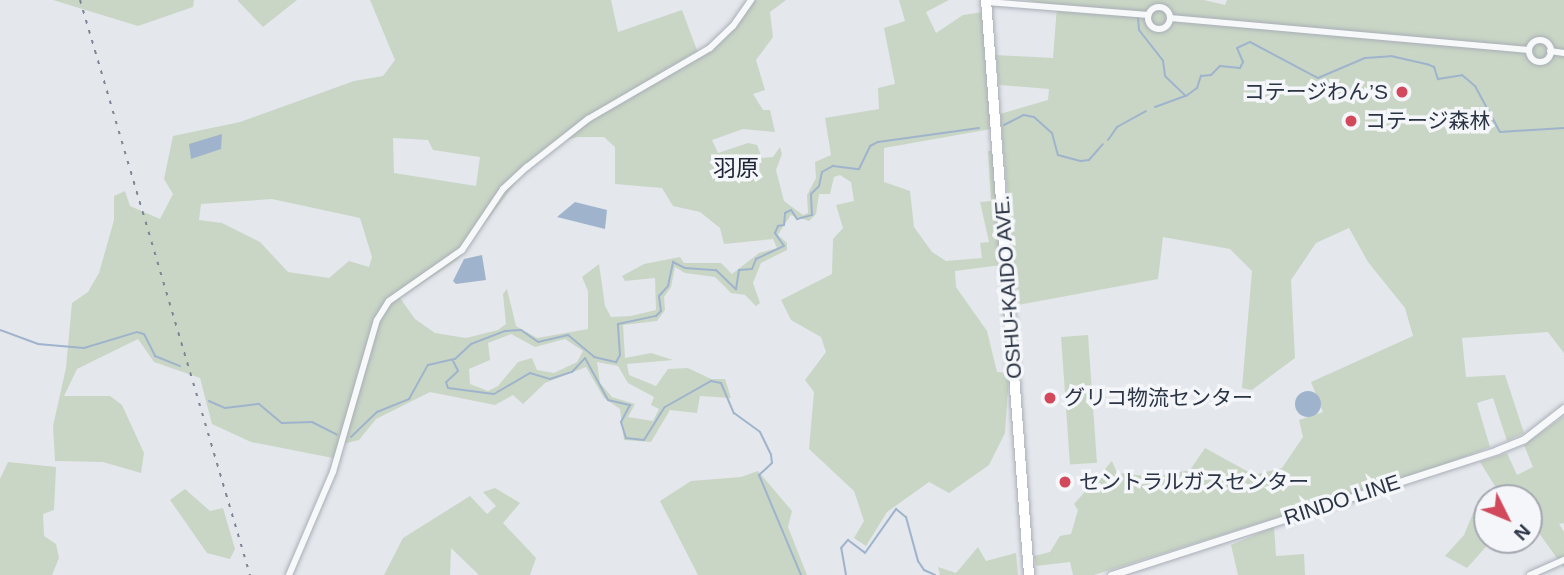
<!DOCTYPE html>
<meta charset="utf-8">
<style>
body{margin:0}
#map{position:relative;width:1564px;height:575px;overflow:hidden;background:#e4e7ec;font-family:Arial,"Noto Sans JP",sans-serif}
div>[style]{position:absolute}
.green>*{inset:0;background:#c9d6c5;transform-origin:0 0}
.water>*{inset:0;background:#9fb4cc}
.round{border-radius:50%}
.stream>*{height:2px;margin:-1px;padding:0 1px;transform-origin:1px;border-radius:1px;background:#9fb4cc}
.roads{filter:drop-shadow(0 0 2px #a9aeb7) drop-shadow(0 0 2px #a9aeb7)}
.minor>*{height:6px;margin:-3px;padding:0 3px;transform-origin:3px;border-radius:3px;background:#f7f8fa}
.minor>.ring{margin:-3px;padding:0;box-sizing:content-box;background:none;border:6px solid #f7f8fa;border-radius:50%}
.tertiary>*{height:7px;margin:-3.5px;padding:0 3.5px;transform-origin:3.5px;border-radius:3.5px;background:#f7f8fa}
.trunk>*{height:10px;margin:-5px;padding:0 5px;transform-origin:5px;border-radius:5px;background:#fff}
.rail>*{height:2px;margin-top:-1px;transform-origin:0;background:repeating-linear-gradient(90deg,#7d8696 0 3.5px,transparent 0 10.5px)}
.dots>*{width:19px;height:19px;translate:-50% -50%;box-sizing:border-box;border:4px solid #f4f6f9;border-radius:50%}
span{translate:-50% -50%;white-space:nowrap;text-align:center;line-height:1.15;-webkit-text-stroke:7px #f4f6f9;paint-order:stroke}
.poi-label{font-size:21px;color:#2b3445}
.right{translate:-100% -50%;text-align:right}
.left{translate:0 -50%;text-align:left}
.street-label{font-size:21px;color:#2b3445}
.neighbourhood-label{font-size:23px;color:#1d2536}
.north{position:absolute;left:1473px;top:484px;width:70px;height:70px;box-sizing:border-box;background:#f4f6f9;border:2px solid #a4a8b1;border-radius:50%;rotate:133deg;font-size:19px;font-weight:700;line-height:28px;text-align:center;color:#2b3445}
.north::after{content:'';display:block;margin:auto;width:24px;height:32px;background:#d1495b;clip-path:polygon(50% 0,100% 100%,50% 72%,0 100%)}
</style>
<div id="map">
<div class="green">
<div style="clip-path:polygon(53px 0,194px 0,193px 7px,138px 26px)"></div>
<div style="clip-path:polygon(297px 0,263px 27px,238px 1px,238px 0)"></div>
<div style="clip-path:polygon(evenodd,370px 0,611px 0,618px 32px,682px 10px,698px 53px,711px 49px,753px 0,786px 0,770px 12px,773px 37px,756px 60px,765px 90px,753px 94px,763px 110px,770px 110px,775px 132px,743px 129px,712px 140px,718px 153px,748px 143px,757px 145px,762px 158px,773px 157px,780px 147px,782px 154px,776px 170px,784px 201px,803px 215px,808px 213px,807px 195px,816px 178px,815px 162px,831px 155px,825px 118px,879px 109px,878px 88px,895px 84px,884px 28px,905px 21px,899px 0,949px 0,926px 12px,936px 33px,963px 15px,984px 12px,991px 129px,884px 148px,884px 182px,910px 191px,914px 227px,932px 252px,946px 261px,982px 258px,980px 243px,989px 242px,980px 202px,991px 201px,988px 151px,994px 151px,1001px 265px,955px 271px,956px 287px,987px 331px,997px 372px,1009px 373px,1005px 433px,989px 465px,949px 493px,929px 482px,887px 512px,866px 546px,854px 538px,864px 521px,854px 491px,809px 449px,814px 392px,805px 380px,826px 352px,821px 337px,791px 320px,781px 300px,832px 274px,833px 239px,843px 228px,836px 205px,854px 201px,851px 182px,840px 175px,834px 177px,830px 194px,819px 194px,816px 214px,809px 221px,791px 215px,782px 228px,778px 235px,787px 243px,787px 250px,761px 263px,753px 283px,760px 303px,756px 306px,745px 295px,731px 293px,715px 277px,685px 273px,675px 267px,671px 287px,664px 297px,665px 310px,657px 321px,623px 325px,625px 358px,651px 353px,673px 360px,627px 364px,629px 375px,656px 386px,668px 369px,688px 368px,711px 379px,725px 379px,731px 398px,700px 396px,697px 413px,670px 410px,651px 442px,624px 440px,620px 409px,604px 398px,586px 367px,545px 383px,523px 404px,513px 395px,495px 405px,430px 392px,376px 419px,359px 440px,339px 445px,333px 458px,251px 442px,212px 424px,200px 378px,154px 362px,138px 339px,77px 369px,64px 396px,110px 396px,122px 405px,144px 453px,141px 473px,103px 462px,55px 461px,53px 426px,66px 368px,72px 303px,88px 292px,99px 273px,114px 220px,114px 196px,125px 191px,130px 206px,160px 219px,173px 194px,164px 179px,173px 136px,240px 122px,354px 81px,383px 76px,395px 60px,370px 0,577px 137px,604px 137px,615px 147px,615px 184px,662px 188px,673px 206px,700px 212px,720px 228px,724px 244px,773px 239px,777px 248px,759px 253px,732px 274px,721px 263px,684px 263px,680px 257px,644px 264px,622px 276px,625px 281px,655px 278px,656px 310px,631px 316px,611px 317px,605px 306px,599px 264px,582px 277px,588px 291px,588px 329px,537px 338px,516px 326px,507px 289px,503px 294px,506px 324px,498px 330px,466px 338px,435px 333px,415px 319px,400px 298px,457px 260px,520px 177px,566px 140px,577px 137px,370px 0,393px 138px,428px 140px,433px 150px,480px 157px,476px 186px,394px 173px,393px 138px,370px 0,272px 199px,360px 218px,372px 257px,369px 267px,349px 261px,329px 278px,288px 272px,260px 242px,222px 223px,199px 220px,201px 204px,272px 199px,370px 0,511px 334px,535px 347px,565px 339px,583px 351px,577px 362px,554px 373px,537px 370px,532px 358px,518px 362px,498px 386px,488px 391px,470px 384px,469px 369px,490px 360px,488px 343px,511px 334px,370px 0,597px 362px,618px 366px,628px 383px,654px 397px,651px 405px,659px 409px,653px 421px,628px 417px,635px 404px,612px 397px,600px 383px,597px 362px)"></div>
<div style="clip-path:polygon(1025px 0,1204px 0,1225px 5px,1227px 0,1564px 0,1564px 353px,1548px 332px,1462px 338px,1466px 377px,1505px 375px,1524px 433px,1507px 441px,1493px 398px,1477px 403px,1490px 447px,1433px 469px,1094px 575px,1073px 575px,1070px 562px,1036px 566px,1034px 556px,1050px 552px,1060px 536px,1071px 534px,1078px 510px,1074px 504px,1112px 461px,1117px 473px,1156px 477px,1190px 470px,1205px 448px,1254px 475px,1282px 468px,1303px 437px,1299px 420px,1323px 412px,1311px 382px,1413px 336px,1405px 308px,1368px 262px,1349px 228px,1316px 243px,1291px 280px,1295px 358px,1252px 390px,1242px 388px,1252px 271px,1230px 249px,1163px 237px,1158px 279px,1018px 305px,1000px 114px,1048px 100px,1049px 89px,999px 85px,996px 55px,1053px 58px,1057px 6px)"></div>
<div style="left:1088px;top:335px;width:128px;height:27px;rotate:86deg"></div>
<div style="clip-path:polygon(1564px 416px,1564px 523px,1559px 524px,1564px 532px,1564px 568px,1536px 529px,1532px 530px,1529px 498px,1490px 498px,1498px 491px,1480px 462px,1507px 453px,1517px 475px,1533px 467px,1524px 445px)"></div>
<div style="clip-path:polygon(8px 462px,56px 467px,54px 510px,43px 514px,44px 536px,56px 544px,59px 558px,52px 575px,0 575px,0 479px)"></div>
<div style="clip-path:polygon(758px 471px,792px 511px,788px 527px,807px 575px,698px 575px,660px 501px,691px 481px,741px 477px)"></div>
<div style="clip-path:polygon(495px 488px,520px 503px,503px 523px,536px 558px,530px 575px,479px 575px,451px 548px,450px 575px,384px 575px,403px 538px,470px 496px,487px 514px,496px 506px,483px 492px)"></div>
<div style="clip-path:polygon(185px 489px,210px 511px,223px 508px,235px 549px,230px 559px,207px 553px,170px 500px)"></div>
<div style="clip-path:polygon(1487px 499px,1487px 540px,1492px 540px,1467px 568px,1445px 556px,1464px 535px,1478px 501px)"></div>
<div style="clip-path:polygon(1274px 527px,1276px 556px,1304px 554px,1305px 575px,1238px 575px,1231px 545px)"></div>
<div style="clip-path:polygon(978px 547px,986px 561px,1016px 553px,1018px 575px,940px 575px,938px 567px,956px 573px)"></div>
</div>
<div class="water">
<div style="clip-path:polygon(222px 134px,221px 149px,191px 159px,189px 144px)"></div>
<div style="clip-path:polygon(575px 202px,607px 210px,605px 229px,557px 217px)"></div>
<div style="clip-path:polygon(482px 255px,486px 280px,456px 284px,453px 281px,464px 259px)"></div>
<div class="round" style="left:1295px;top:391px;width:26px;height:26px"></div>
</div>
<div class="stream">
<div style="left:1138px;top:18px;width:12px;rotate:85deg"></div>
<div style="left:1139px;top:30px;width:39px;rotate:52deg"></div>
<div style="left:1163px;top:61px;width:15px;rotate:82deg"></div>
<div style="left:1165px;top:76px;width:29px;rotate:44deg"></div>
<div style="left:1186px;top:96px;width:14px;rotate:-36deg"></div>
<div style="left:1197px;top:88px;width:13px;rotate:-72deg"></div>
<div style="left:1201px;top:76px;width:10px;rotate:-6deg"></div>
<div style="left:1211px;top:75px;width:13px;rotate:-45deg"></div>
<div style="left:1220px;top:66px;width:20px;rotate:6deg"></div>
<div style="left:1240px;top:68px;width:7px;rotate:-63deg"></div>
<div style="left:1243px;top:62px;width:15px;rotate:-113deg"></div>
<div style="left:1237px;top:48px;width:14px;rotate:-25deg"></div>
<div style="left:1250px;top:42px;width:77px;rotate:27.9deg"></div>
<div style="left:1318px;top:78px;width:51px;rotate:-23.1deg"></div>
<div style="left:1365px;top:58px;width:26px;rotate:-4deg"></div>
<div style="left:1391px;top:56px;width:37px;rotate:13deg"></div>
<div style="left:1427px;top:64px;width:8px;rotate:23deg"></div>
<div style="left:1434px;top:67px;width:13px;rotate:72deg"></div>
<div style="left:1438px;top:79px;width:24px;rotate:-9deg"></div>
<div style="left:1462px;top:75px;width:17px;rotate:40deg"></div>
<div style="left:1475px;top:86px;width:52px;rotate:61.5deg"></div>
<div style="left:1500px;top:132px;width:64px;rotate:-3.6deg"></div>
<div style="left:1155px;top:107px;width:32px;rotate:-20deg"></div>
<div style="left:1004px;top:125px;width:22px;rotate:-27deg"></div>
<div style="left:1024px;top:115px;width:10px;rotate:11deg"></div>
<div style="left:1034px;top:117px;width:24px;rotate:42deg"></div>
<div style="left:1052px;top:133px;width:23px;rotate:75deg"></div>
<div style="left:1058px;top:155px;width:24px;rotate:15deg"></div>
<div style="left:1081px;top:161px;width:8px;rotate:-7deg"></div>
<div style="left:1089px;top:160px;width:21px;rotate:-49deg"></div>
<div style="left:1108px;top:140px;width:16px;rotate:-55deg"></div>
<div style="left:1117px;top:127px;width:33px;rotate:-29deg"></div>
<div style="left:0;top:330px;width:40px;rotate:20.2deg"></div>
<div style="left:38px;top:344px;width:46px;rotate:5deg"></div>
<div style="left:84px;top:348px;width:55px;rotate:-16.8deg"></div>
<div style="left:137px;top:332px;width:7px;rotate:16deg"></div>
<div style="left:144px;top:334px;width:25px;rotate:63deg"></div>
<div style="left:155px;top:356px;width:27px;rotate:22deg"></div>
<div style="left:453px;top:361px;width:11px;rotate:63deg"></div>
<div style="left:458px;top:371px;width:16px;rotate:137deg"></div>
<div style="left:446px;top:382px;width:6px;rotate:72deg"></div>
<div style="left:448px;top:388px;width:46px;rotate:7.4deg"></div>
<div style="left:494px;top:394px;width:42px;rotate:-30.3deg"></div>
<div style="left:530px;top:373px;width:21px;rotate:17deg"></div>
<div style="left:550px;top:379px;width:23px;rotate:-18deg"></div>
<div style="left:572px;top:372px;width:19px;rotate:-47deg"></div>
<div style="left:585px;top:358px;width:48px;rotate:61.3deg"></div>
<div style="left:608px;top:400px;width:23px;rotate:13deg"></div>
<div style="left:630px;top:405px;width:19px;rotate:118deg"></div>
<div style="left:621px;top:422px;width:17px;rotate:73deg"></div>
<div style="left:626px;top:438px;width:18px;rotate:6deg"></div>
<div style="left:644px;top:440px;width:39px;rotate:-58deg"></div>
<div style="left:665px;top:407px;width:53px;rotate:-29.5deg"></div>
<div style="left:711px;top:381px;width:10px;rotate:11deg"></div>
<div style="left:721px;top:383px;width:33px;rotate:67deg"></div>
<div style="left:734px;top:413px;width:32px;rotate:36deg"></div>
<div style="left:760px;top:432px;width:25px;rotate:64deg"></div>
<div style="left:771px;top:455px;width:8px;rotate:83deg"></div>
<div style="left:772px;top:463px;width:18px;rotate:137deg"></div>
<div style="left:759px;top:475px;width:108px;rotate:67.2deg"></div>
<div style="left:209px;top:401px;width:17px;rotate:24deg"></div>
<div style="left:225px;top:408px;width:34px;rotate:-7deg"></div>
<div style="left:259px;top:404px;width:30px;rotate:40deg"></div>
<div style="left:282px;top:423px;width:30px;rotate:-2deg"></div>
<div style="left:312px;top:422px;width:28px;rotate:27deg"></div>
<div style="left:351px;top:437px;width:36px;rotate:-44deg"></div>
<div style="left:377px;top:412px;width:35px;rotate:-22deg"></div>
<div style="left:409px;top:399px;width:39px;rotate:-61deg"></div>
<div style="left:428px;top:365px;width:28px;rotate:-13deg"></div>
<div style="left:455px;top:359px;width:22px;rotate:-43deg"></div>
<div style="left:471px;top:344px;width:36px;rotate:-21deg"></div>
<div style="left:505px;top:331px;width:16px;rotate:-4deg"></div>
<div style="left:521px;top:330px;width:21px;rotate:35deg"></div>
<div style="left:538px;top:342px;width:31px;rotate:-13deg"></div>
<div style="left:568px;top:335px;width:34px;rotate:40deg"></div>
<div style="left:594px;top:357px;width:23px;rotate:13deg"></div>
<div style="left:616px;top:362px;width:8px;rotate:-60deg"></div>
<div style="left:620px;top:355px;width:31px;rotate:-94deg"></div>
<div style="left:618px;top:324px;width:39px;rotate:-12deg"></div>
<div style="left:656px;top:316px;width:7px;rotate:-45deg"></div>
<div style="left:661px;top:311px;width:15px;rotate:-98deg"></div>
<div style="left:659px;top:296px;width:13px;rotate:-48deg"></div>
<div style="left:668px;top:286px;width:25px;rotate:-78deg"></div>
<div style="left:673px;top:262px;width:13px;rotate:27deg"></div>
<div style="left:685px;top:268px;width:31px;rotate:4deg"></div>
<div style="left:716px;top:270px;width:28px;rotate:44deg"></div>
<div style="left:736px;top:289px;width:19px;rotate:-81deg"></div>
<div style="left:739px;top:270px;width:13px;rotate:-4deg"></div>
<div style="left:752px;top:269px;width:11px;rotate:-68deg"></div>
<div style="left:756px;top:259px;width:31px;rotate:-25deg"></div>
<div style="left:784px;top:246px;width:16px;rotate:-125deg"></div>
<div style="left:775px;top:233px;width:8px;rotate:-67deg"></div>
<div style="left:778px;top:226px;width:6px;rotate:-9deg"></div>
<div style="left:784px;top:225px;width:12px;rotate:-85deg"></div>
<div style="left:785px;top:213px;width:7px;rotate:-27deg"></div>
<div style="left:791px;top:210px;width:11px;rotate:56deg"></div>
<div style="left:797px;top:219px;width:16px;rotate:-15deg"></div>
<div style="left:812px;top:215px;width:21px;rotate:-93deg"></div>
<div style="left:811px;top:194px;width:11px;rotate:-45deg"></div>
<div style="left:819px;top:186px;width:14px;rotate:-78deg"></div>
<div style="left:822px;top:172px;width:13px;rotate:-29deg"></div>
<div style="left:833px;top:166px;width:26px;rotate:7deg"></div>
<div style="left:859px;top:169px;width:25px;rotate:-64deg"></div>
<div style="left:870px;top:146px;width:9px;rotate:-27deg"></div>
<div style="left:878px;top:142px;width:102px;rotate:-7.9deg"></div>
<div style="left:846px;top:575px;width:27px;rotate:-100deg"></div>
<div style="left:841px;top:548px;width:11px;rotate:-49deg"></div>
<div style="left:848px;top:540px;width:21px;rotate:37deg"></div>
<div style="left:865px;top:553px;width:54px;rotate:-54.8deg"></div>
<div style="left:896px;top:509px;width:13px;rotate:39deg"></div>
<div style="left:906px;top:517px;width:46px;rotate:74.7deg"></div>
<div style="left:918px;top:561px;width:11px;rotate:56deg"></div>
<div style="left:924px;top:570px;width:12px;rotate:24deg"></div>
</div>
<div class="roads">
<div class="minor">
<div style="left:987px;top:2px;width:162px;rotate:4.6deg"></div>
<div class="ring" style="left:1148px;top:7px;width:16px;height:16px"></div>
<div style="left:1170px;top:18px;width:360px;rotate:5.1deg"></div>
<div class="ring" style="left:1529px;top:40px;width:16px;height:16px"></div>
<div style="left:1550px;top:51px;width:14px;rotate:8deg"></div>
<div style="left:289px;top:575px;width:112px;rotate:-66.9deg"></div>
<div style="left:333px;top:472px;width:158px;rotate:-73.9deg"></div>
<div style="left:377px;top:320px;width:22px;rotate:-58deg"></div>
<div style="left:389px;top:301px;width:89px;rotate:-34.9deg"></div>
<div style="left:462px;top:250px;width:73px;rotate:-56.1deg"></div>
<div style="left:503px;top:189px;width:33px;rotate:-43deg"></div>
<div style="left:527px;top:167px;width:78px;rotate:-38.2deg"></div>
<div style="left:588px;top:119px;width:141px;rotate:-30.2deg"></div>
<div style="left:710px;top:48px;width:32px;rotate:-44deg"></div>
<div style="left:733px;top:26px;width:32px;rotate:-55deg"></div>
<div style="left:1530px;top:575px;width:37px;rotate:-24deg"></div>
</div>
<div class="tertiary">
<div style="left:1111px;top:575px;width:406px;rotate:-17.9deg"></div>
<div style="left:1497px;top:450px;width:29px;rotate:-22deg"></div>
<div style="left:1524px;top:439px;width:51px;rotate:-37.8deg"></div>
</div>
<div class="trunk">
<div style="left:986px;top:0;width:577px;rotate:85.72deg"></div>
</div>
</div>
<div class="rail">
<div style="left:80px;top:0;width:600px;rotate:73.53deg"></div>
</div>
<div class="dots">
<div style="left:1402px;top:92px;background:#d1495b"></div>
<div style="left:1351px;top:121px;background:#d1495b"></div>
<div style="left:1050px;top:398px;background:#d1495b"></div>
<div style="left:1065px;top:482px;background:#d1495b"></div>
</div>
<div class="poi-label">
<span class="right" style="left:1388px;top:92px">コテージわん’S</span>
<span class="left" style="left:1365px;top:121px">コテージ森林</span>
<span class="left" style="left:1064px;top:398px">グリコ物流センター</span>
<span class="left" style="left:1079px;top:482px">セントラルガスセンター</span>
</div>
<div class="street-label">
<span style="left:1008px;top:287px;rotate:-94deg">OSHU-KAIDO AVE.</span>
<span style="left:1342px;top:500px;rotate:-18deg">RINDO LINE</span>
</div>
<div class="neighbourhood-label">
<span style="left:736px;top:168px">羽原</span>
</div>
<div class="north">N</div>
</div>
